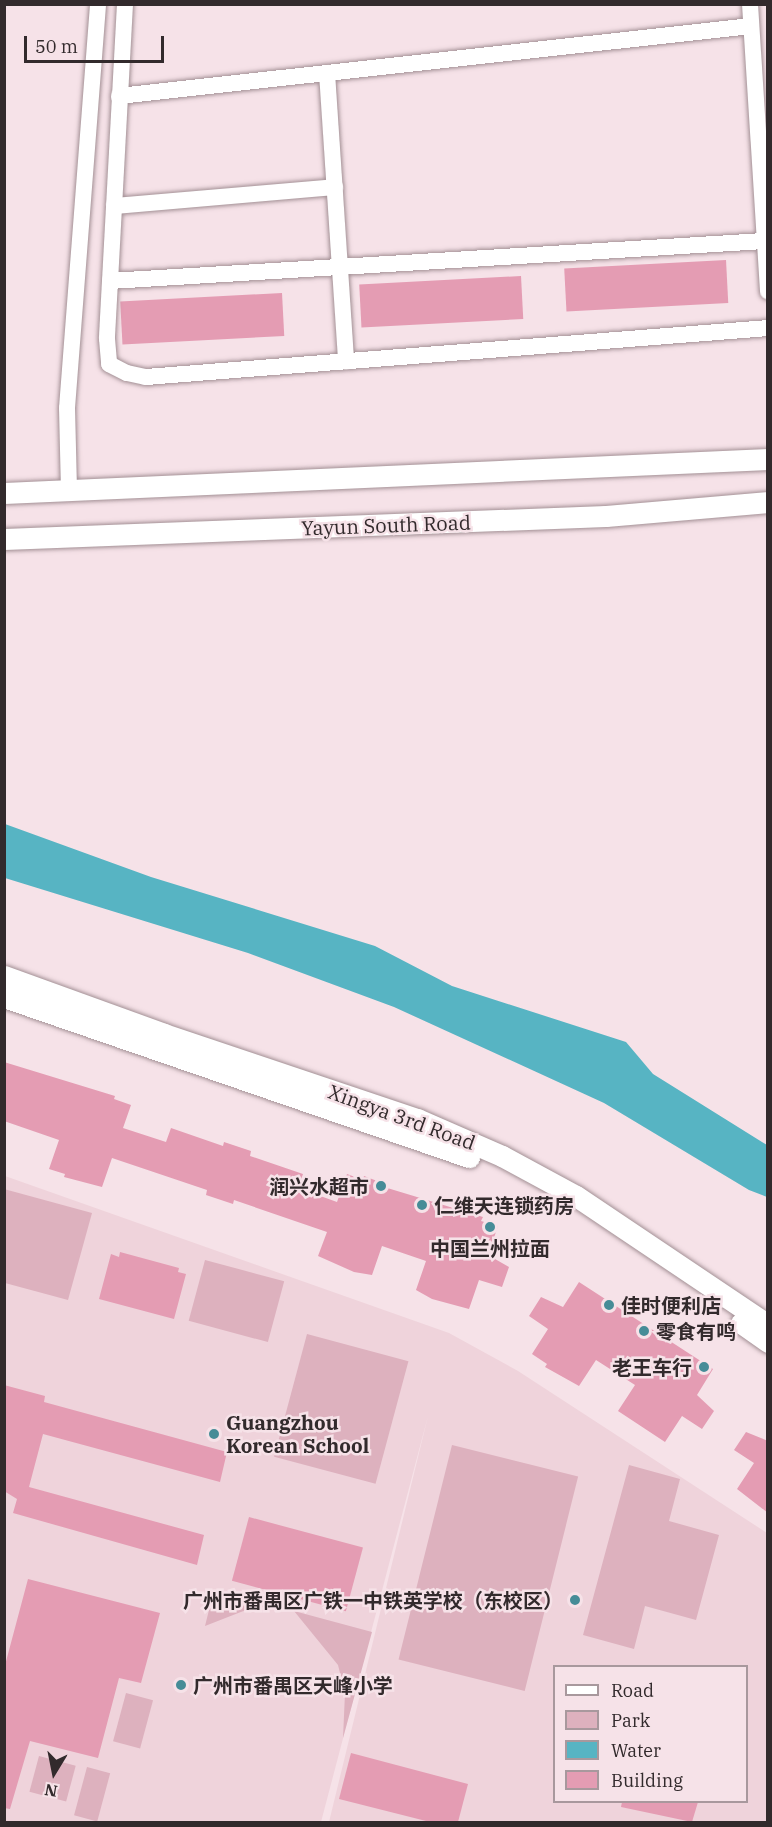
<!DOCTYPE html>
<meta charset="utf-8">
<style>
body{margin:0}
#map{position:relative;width:772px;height:1827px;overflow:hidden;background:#f6e2e8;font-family:"IBM Plex Serif","Noto Sans SC",serif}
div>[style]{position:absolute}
.built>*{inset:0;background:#efd3db}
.green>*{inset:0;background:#ddb1be;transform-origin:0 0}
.water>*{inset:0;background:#57b4c3}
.building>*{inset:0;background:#e49cb3;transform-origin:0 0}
.roads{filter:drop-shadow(0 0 2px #a39095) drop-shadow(0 0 2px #a39095)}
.minor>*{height:16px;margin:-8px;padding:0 8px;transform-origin:8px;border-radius:8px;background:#fff}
.tertiary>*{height:21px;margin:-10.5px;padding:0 10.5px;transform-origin:10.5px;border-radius:10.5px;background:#fff}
.dots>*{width:16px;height:16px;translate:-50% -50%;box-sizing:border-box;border:3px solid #f6e2e8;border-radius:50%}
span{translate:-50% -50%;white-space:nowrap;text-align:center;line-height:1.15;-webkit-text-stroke:5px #f6e2e8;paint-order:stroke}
.street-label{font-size:20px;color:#322a2c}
.poi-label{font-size:20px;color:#322a2c;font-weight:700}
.right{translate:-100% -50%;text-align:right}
.left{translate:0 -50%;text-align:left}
.frame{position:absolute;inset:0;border:6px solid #322a2c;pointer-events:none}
.legend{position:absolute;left:553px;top:1665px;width:195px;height:138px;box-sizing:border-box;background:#f6e2e8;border:2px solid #a8989d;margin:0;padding:8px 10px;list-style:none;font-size:18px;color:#322a2c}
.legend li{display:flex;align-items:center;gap:12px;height:30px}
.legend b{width:30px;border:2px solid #a8989d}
.north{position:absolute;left:24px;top:1743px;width:60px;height:60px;-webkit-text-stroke:4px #f6e2e8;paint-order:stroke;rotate:190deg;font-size:16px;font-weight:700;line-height:24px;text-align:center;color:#322a2c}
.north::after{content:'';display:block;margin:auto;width:21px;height:27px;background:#322a2c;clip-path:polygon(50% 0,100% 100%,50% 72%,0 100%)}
.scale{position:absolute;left:24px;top:36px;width:140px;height:27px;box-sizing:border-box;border:3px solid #322a2c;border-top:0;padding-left:8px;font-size:18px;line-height:21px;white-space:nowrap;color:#322a2c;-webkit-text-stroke:4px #f6e2e8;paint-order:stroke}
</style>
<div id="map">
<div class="built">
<div style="clip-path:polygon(evenodd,5px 1176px,449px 1333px,518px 1371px,767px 1533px,767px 1822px,329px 1822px,428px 1416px,321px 1822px,5px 1822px,5px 1176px,554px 1666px,746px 1666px,746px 1802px,554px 1802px,554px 1666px)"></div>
</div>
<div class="green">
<div style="clip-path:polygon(4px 1189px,92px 1213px,68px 1300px,5px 1283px)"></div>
<div style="left:205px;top:1260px;width:82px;height:63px;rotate:15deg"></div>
<div style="left:307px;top:1334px;width:105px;height:127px;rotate:15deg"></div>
<div style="left:452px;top:1445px;width:130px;height:221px;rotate:14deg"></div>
<div style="clip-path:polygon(629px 1465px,680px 1479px,669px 1521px,719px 1535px,696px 1620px,645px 1606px,634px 1649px,583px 1635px)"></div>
<div style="clip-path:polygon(214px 1590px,275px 1605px,246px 1610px,205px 1626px)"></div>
<div style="clip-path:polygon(294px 1611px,372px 1632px,343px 1738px,345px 1693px,338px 1665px)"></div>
<div style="left:126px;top:1693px;width:28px;height:50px;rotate:15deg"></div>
<div style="left:39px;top:1756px;width:38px;height:37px;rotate:15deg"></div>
<div style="left:87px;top:1767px;width:24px;height:50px;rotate:15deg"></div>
</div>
<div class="water">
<div style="clip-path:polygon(5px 824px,151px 877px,375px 946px,452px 986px,626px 1042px,653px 1074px,767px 1145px,767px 1197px,749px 1190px,604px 1103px,394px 1007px,248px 953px,5px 878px)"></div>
</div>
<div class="building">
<div style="left:726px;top:260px;width:43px;height:162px;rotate:87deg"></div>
<div style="left:521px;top:276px;width:43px;height:162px;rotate:87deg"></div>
<div style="left:282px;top:293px;width:43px;height:162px;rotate:87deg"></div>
<div style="clip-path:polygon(4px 1062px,115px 1096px,114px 1099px,131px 1105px,123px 1128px,166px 1142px,171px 1128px,223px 1146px,224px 1142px,251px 1151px,250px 1156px,303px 1174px,298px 1188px,337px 1202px,347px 1174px,363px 1180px,364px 1176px,385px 1184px,384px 1187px,483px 1217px,481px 1221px,498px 1226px,488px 1255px,509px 1267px,502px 1287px,479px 1280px,469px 1309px,432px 1299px,416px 1290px,426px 1261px,382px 1246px,372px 1275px,354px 1272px,318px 1256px,327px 1232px,234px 1200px,233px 1204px,206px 1195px,207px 1190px,112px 1158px,102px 1187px,64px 1177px,65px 1174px,49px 1169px,59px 1140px,4px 1121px)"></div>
<div style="clip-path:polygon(120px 1252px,179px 1268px,178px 1272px,186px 1274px,174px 1319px,99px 1299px,111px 1254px,119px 1257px)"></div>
<div style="clip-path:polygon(579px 1282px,713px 1369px,697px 1395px,714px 1411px,702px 1429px,682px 1416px,665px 1442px,618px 1411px,635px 1385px,596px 1360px,579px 1386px,545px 1367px,547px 1364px,532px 1354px,548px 1329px,529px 1316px,541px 1297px,563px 1307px)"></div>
<div style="clip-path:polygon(4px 1385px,45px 1396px,44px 1402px,227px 1452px,220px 1482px,43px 1434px,29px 1487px,204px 1535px,197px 1565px,13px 1513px,17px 1499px,4px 1491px)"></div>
<div style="clip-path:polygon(746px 1432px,768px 1441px,768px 1513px,737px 1489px,754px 1463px,734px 1450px)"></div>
<div style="left:249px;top:1517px;width:118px;height:66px;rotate:15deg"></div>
<div style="clip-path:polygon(28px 1579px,160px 1613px,141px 1683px,119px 1678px,98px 1758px,30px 1741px,10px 1809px,4px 1808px,4px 1669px)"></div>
<div style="clip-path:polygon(351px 1753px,468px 1784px,458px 1822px,430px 1822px,339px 1799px)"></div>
<div style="clip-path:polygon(622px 1802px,698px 1802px,692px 1822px,621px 1807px)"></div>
</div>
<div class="roads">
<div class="minor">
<div style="left:125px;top:4px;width:335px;rotate:93.1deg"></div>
<div style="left:107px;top:339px;width:25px;rotate:85deg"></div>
<div style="left:109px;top:364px;width:20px;rotate:27deg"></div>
<div style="left:127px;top:373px;width:19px;rotate:12deg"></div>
<div style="left:146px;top:377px;width:624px;rotate:-4.5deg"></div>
<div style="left:750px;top:4px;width:288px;rotate:86.4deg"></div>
<div style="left:327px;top:73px;width:289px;rotate:86.2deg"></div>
<div style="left:119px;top:96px;width:636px;rotate:-6.32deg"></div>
<div style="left:114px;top:206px;width:222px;rotate:-4.9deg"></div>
<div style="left:110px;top:281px;width:655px;rotate:-3.5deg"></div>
<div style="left:69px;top:490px;width:82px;rotate:-91.4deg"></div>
<div style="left:67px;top:408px;width:405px;rotate:-85.6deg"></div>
</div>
<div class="tertiary">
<div style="left:4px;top:493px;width:765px;rotate:-2.55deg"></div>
<div style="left:4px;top:539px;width:602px;rotate:-2.19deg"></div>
<div style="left:606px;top:516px;width:163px;rotate:-4.9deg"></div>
<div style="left:4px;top:976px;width:170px;rotate:19.9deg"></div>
<div style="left:164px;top:1034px;width:267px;rotate:18.6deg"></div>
<div style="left:417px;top:1119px;width:93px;rotate:23.5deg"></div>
<div style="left:502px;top:1156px;width:84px;rotate:28.4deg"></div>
<div style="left:576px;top:1196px;width:231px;rotate:33.9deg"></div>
<div style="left:4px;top:997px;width:492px;rotate:19deg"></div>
<div style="left:741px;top:1323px;width:33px;rotate:35deg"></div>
</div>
</div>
<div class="dots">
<div style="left:381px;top:1186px;background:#468c97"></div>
<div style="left:422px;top:1205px;background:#468c97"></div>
<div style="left:490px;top:1227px;background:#468c97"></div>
<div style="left:609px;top:1305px;background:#468c97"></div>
<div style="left:644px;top:1331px;background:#468c97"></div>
<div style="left:704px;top:1367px;background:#468c97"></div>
<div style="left:214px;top:1434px;background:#468c97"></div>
<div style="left:575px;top:1600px;background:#468c97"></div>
<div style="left:181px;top:1685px;background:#468c97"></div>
</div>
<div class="street-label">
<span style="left:386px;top:525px;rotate:-2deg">Yayun South Road</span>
<span style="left:402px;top:1117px;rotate:20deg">Xingya 3rd Road</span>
</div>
<div class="poi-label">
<span class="right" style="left:369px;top:1186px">润兴水超市</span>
<span class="left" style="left:434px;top:1205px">仁维天连锁药房</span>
<span style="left:490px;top:1248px">中国兰州拉面</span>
<span class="left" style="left:621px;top:1305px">佳时便利店</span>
<span class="left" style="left:656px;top:1331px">零食有鸣</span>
<span class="right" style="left:692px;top:1367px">老王车行</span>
<span class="left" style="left:226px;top:1434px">Guangzhou<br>Korean School</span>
<span class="right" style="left:563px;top:1600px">广州市番禺区广铁一中铁英学校（东校区）</span>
<span class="left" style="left:193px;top:1685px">广州市番禺区天峰小学</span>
</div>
<div class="frame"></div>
<ul class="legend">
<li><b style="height:8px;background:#fff"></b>Road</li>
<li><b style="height:16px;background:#ddb1be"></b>Park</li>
<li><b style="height:16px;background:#57b4c3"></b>Water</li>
<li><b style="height:16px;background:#e49cb3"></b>Building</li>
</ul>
<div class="north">N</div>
<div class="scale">50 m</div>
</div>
